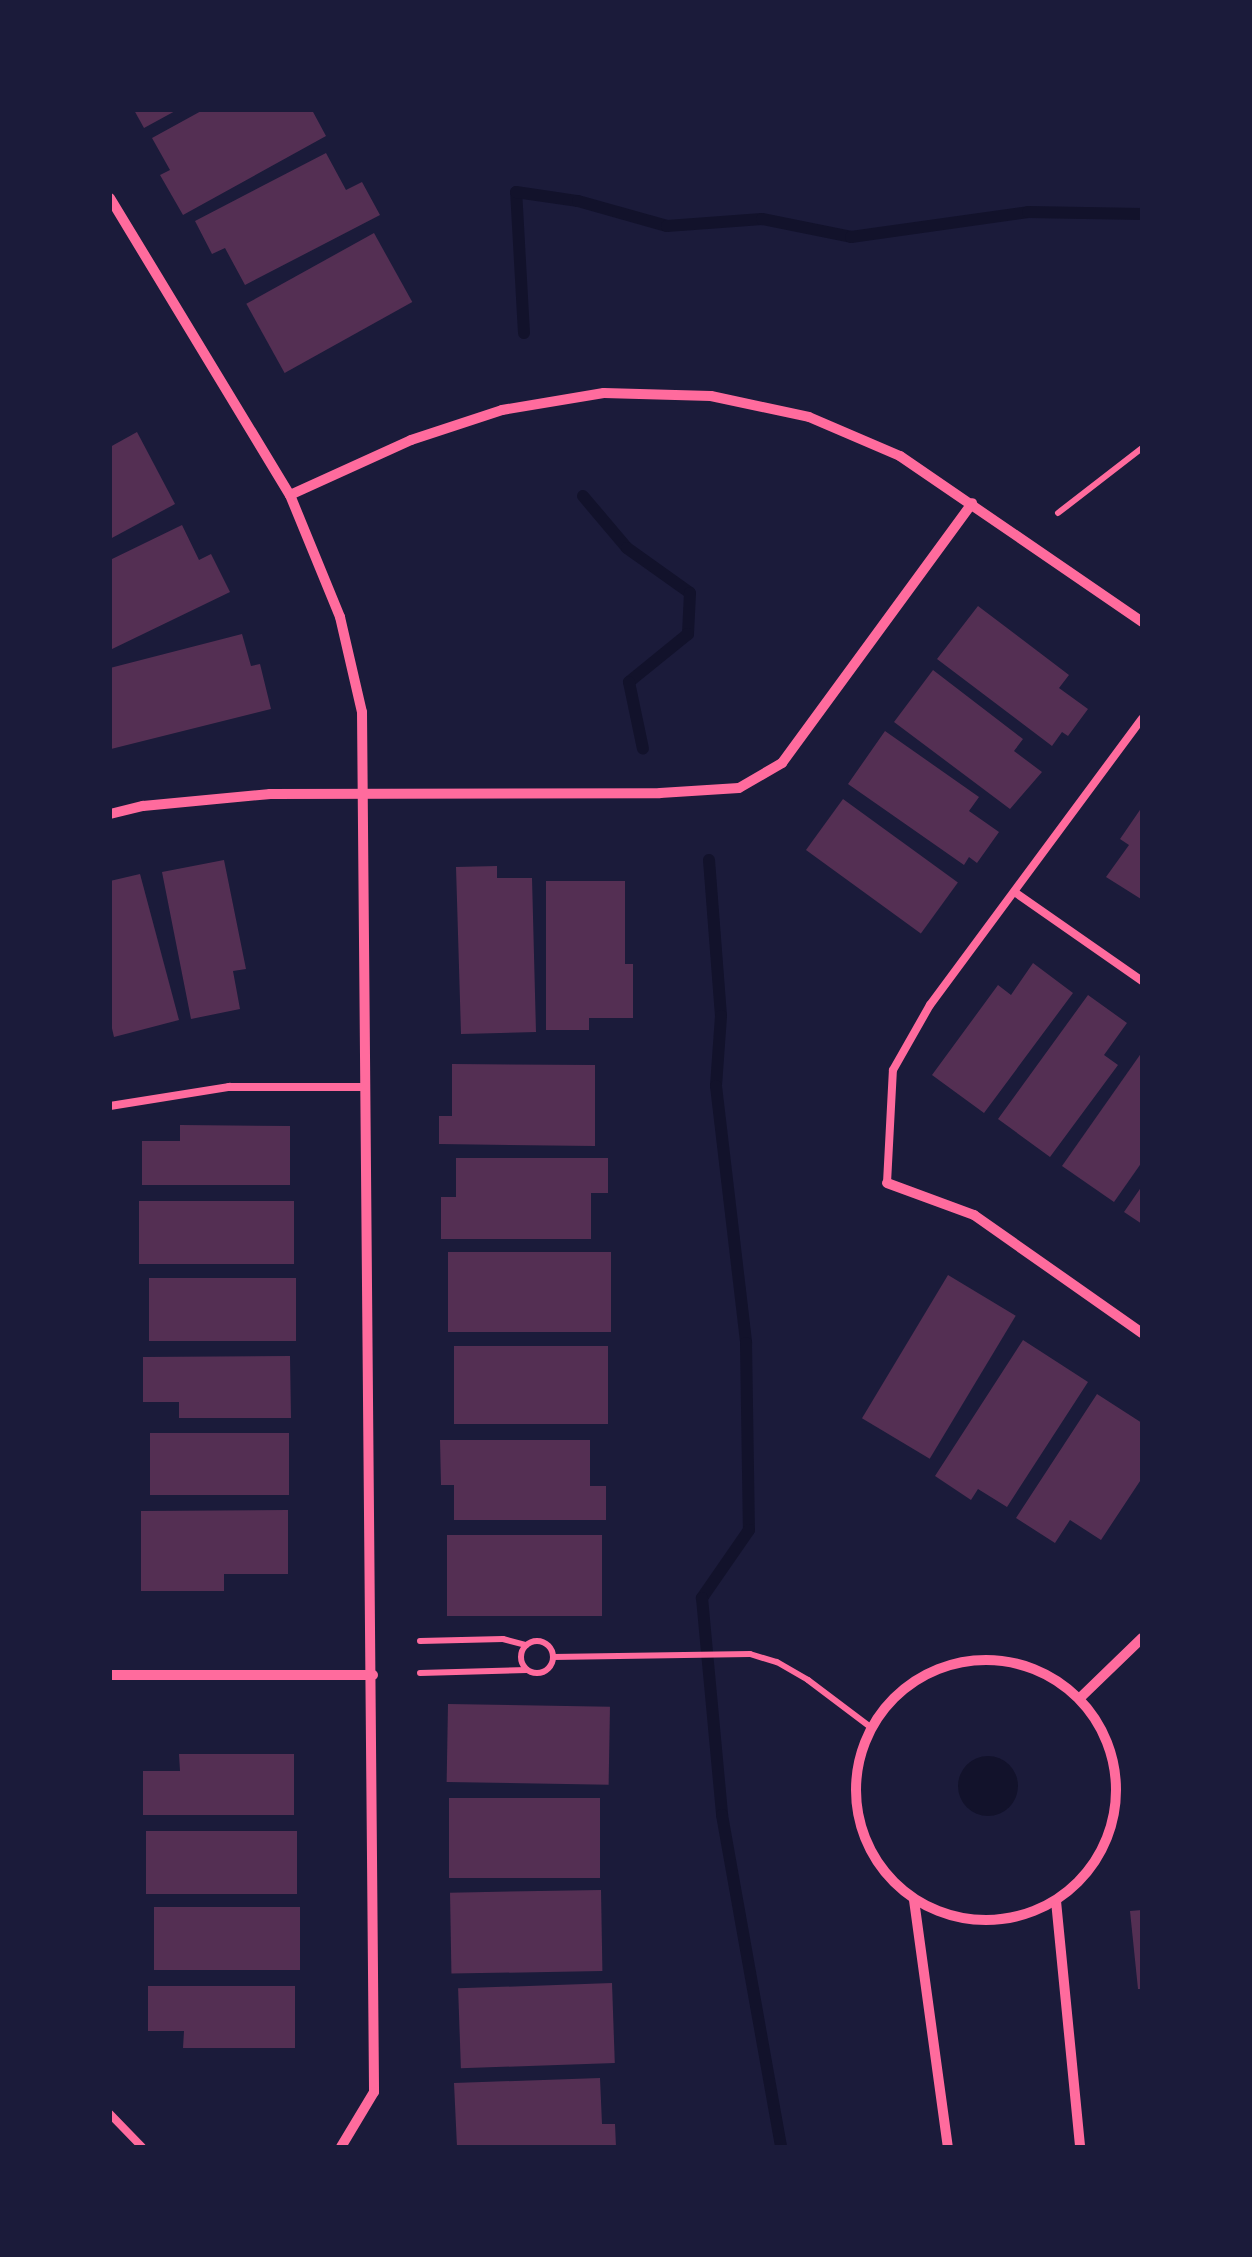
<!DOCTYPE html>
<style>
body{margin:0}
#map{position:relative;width:1252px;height:2257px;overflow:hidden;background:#1b1b3a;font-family:"Golos Text",sans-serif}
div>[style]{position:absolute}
.water>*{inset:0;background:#12122b}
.round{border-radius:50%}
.stream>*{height:12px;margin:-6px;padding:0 6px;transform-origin:6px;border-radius:6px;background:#12122b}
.building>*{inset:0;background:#542f53;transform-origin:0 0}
.path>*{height:6px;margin:-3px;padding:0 3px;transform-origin:3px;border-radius:3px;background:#ff6b9d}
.path>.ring{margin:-3px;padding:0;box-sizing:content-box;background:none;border:6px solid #ff6b9d;border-radius:50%}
.service>*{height:8px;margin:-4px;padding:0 4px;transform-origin:4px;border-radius:4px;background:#ff6b9d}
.minor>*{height:10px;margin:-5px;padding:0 5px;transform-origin:5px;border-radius:5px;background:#ff6b9d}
.minor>.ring{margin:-5px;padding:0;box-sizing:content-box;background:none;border:10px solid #ff6b9d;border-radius:50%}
span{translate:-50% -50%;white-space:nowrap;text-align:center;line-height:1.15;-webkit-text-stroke:10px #1b1b3a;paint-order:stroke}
.frame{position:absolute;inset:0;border:112px solid #1b1b3a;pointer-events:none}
</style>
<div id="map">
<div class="water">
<div class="round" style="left:958px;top:1756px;width:60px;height:60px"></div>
</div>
<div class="stream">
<div style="left:524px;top:333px;width:141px;rotate:-93.2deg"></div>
<div style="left:516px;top:192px;width:63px;rotate:8.3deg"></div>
<div style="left:578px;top:201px;width:92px;rotate:15.7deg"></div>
<div style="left:667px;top:226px;width:95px;rotate:-4.2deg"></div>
<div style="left:762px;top:219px;width:91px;rotate:11.4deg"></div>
<div style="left:851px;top:237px;width:179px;rotate:-8deg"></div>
<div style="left:1028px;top:212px;width:114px;rotate:1deg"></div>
<div style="left:583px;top:496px;width:68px;rotate:49.8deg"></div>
<div style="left:627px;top:548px;width:77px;rotate:35.5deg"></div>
<div style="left:690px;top:593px;width:41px;rotate:92.8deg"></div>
<div style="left:688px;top:634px;width:76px;rotate:140.9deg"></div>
<div style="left:629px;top:682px;width:68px;rotate:78.2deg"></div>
<div style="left:709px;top:860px;width:156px;rotate:85.6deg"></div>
<div style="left:721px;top:1016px;width:70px;rotate:94.1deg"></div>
<div style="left:716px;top:1086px;width:259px;rotate:83.3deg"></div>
<div style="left:746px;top:1343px;width:187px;rotate:89.1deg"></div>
<div style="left:749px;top:1530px;width:83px;rotate:124.7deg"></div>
<div style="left:702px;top:1598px;width:218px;rotate:84.7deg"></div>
<div style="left:722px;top:1815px;width:337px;rotate:79.9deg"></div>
</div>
<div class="building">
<div style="clip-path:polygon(134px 110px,177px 110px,144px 128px)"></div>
<div style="clip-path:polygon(203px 110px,312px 110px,326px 136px,183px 215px,160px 175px,170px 170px,152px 138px)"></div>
<div style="clip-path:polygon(326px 153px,346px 190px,362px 182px,380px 215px,245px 285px,225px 248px,212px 254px,195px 221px)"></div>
<div style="left:374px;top:233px;width:79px;height:146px;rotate:61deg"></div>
<div style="clip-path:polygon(137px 432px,175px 504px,110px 539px,110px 447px)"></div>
<div style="clip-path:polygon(182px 525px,199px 560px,211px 554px,230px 592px,110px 650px,110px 560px)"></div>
<div style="clip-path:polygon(978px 606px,1069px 675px,1059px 688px,1088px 709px,1068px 736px,1062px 732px,1052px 746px,937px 659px)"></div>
<div style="clip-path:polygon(242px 634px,251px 666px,260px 664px,271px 709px,111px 749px,110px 668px)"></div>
<div style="clip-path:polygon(933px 670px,1023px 739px,1014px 751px,1042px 772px,1010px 809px,894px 722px)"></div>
<div style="clip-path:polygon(885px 731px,979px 797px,969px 811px,999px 832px,977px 863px,969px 857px,964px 865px,848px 784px)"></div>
<div style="left:843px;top:799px;width:142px;height:63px;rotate:36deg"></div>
<div style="clip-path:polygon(1142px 807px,1142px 897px,1141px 899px,1106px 877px,1129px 845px,1120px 839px)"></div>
<div style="clip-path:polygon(224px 860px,246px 969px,233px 971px,240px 1009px,191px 1019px,162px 872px)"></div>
<div style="clip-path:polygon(497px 866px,497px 878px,532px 878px,536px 1032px,461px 1034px,456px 867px)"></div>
<div style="clip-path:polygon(140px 874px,179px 1020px,114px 1037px,110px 1020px,110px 881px)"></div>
<div style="clip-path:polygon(546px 881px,625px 881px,625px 964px,633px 964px,633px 1018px,589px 1018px,589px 1030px,546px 1030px)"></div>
<div style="clip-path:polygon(1033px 963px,1073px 993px,984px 1113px,932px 1075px,998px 985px,1011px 995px)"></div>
<div style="clip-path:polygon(1088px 995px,1127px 1023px,1104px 1055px,1118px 1065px,1050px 1157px,998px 1119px)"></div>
<div style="clip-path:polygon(1142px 1052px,1142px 1162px,1114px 1202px,1062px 1166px)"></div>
<div style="clip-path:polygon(452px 1064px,595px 1065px,595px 1146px,439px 1144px,439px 1116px,452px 1116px)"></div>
<div style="clip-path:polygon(180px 1125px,290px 1126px,290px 1185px,142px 1185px,142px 1141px,180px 1141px)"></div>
<div style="clip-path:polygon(456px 1158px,608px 1158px,608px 1193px,591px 1193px,591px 1239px,441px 1239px,441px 1197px,456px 1197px)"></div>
<div style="clip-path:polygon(1142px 1186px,1142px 1224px,1124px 1212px)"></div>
<div style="left:139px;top:1201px;width:155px;height:63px"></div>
<div style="left:448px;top:1252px;width:163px;height:80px"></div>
<div style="left:948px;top:1275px;width:79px;height:167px;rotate:31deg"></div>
<div style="left:296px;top:1278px;width:63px;height:147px;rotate:90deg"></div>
<div style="clip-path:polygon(1023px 1340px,1088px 1382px,1007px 1507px,978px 1489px,971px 1500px,935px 1476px)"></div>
<div style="left:454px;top:1346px;width:154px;height:78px"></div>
<div style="clip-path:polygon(290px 1356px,291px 1418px,179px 1418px,179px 1402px,143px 1402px,143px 1357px)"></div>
<div style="clip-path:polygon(1097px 1394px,1142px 1423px,1142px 1478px,1101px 1540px,1070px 1520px,1055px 1543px,1016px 1518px)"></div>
<div style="left:150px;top:1433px;width:139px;height:62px"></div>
<div style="clip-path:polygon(440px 1440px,590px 1440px,590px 1486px,606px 1486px,606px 1520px,454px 1520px,454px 1485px,441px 1485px)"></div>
<div style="clip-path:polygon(288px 1510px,288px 1574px,224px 1574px,224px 1591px,141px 1591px,141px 1511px)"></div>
<div style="left:447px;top:1535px;width:155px;height:81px"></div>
<div style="left:448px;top:1704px;width:162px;height:78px;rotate:1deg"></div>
<div style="clip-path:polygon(179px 1754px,294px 1754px,294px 1815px,143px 1815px,143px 1771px,180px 1771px)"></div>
<div style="left:449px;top:1798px;width:151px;height:80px"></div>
<div style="left:297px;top:1831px;width:63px;height:151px;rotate:90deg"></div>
<div style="left:601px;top:1890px;width:81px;height:151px;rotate:89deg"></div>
<div style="left:154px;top:1907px;width:146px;height:63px"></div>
<div style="clip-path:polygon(1142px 1910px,1142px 1989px,1138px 1989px,1130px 1911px)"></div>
<div style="left:612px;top:1983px;width:80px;height:154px;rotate:88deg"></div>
<div style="clip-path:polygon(148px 1986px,295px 1986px,295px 2048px,183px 2048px,184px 2031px,148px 2031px)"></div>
<div style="clip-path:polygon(600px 2078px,602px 2124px,615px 2124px,616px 2147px,457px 2147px,454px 2083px)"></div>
</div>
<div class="path">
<div style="left:1058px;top:513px;width:106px;rotate:-37.7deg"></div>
<div style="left:420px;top:1641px;width:83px;rotate:-1.4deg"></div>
<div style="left:503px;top:1639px;width:24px;rotate:15deg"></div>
<div class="ring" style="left:521px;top:1641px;width:26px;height:26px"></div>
<div style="left:553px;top:1657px;width:197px;rotate:-0.9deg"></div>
<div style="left:750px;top:1654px;width:28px;rotate:17deg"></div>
<div style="left:777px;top:1662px;width:36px;rotate:30deg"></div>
<div style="left:808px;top:1680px;width:81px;rotate:37deg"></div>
<div style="left:420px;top:1673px;width:107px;rotate:-1.6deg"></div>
</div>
<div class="service">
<div style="left:1016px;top:893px;width:154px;rotate:34.9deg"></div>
<div style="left:110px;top:1106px;width:121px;rotate:-9.1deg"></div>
<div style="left:229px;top:1087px;width:137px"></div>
<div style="left:887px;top:1183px;width:113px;rotate:-87deg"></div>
<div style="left:893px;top:1070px;width:75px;rotate:-60.4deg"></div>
<div style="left:930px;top:1005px;width:356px;rotate:-53.5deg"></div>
<div style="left:110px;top:2114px;width:46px;rotate:45.9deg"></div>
</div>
<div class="minor">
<div style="left:110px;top:198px;width:347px;rotate:58.8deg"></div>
<div style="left:290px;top:495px;width:132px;rotate:67.7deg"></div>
<div style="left:340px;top:617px;width:98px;rotate:77deg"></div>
<div style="left:362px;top:712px;width:1380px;rotate:89.5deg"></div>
<div style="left:374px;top:2092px;width:64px;rotate:121deg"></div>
<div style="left:290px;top:495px;width:133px;rotate:-24.4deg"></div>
<div style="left:411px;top:440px;width:96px;rotate:-18.2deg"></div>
<div style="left:502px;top:410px;width:103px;rotate:-9.5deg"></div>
<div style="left:604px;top:393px;width:107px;rotate:1.6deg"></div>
<div style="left:711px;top:396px;width:100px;rotate:12.1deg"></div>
<div style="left:809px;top:417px;width:99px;rotate:23.2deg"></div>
<div style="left:900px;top:456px;width:293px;rotate:34.4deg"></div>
<div style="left:110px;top:814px;width:34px;rotate:-14deg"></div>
<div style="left:143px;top:806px;width:128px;rotate:-5.4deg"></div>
<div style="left:270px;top:794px;width:390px;rotate:-0.1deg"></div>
<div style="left:660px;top:793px;width:79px;rotate:-3.6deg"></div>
<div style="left:739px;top:788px;width:50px;rotate:-30.2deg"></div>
<div style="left:782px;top:763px;width:322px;rotate:-53.8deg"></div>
<div style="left:887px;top:1183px;width:93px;rotate:20.2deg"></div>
<div style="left:974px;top:1215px;width:205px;rotate:35.1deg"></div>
<div class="ring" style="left:856px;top:1660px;width:250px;height:250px"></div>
<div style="left:110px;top:1675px;width:263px"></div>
<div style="left:1081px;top:1697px;width:85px;rotate:-44deg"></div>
<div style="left:914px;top:1900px;width:249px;rotate:82.2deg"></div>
<div style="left:1056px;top:1901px;width:247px;rotate:84.4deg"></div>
</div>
<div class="frame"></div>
</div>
